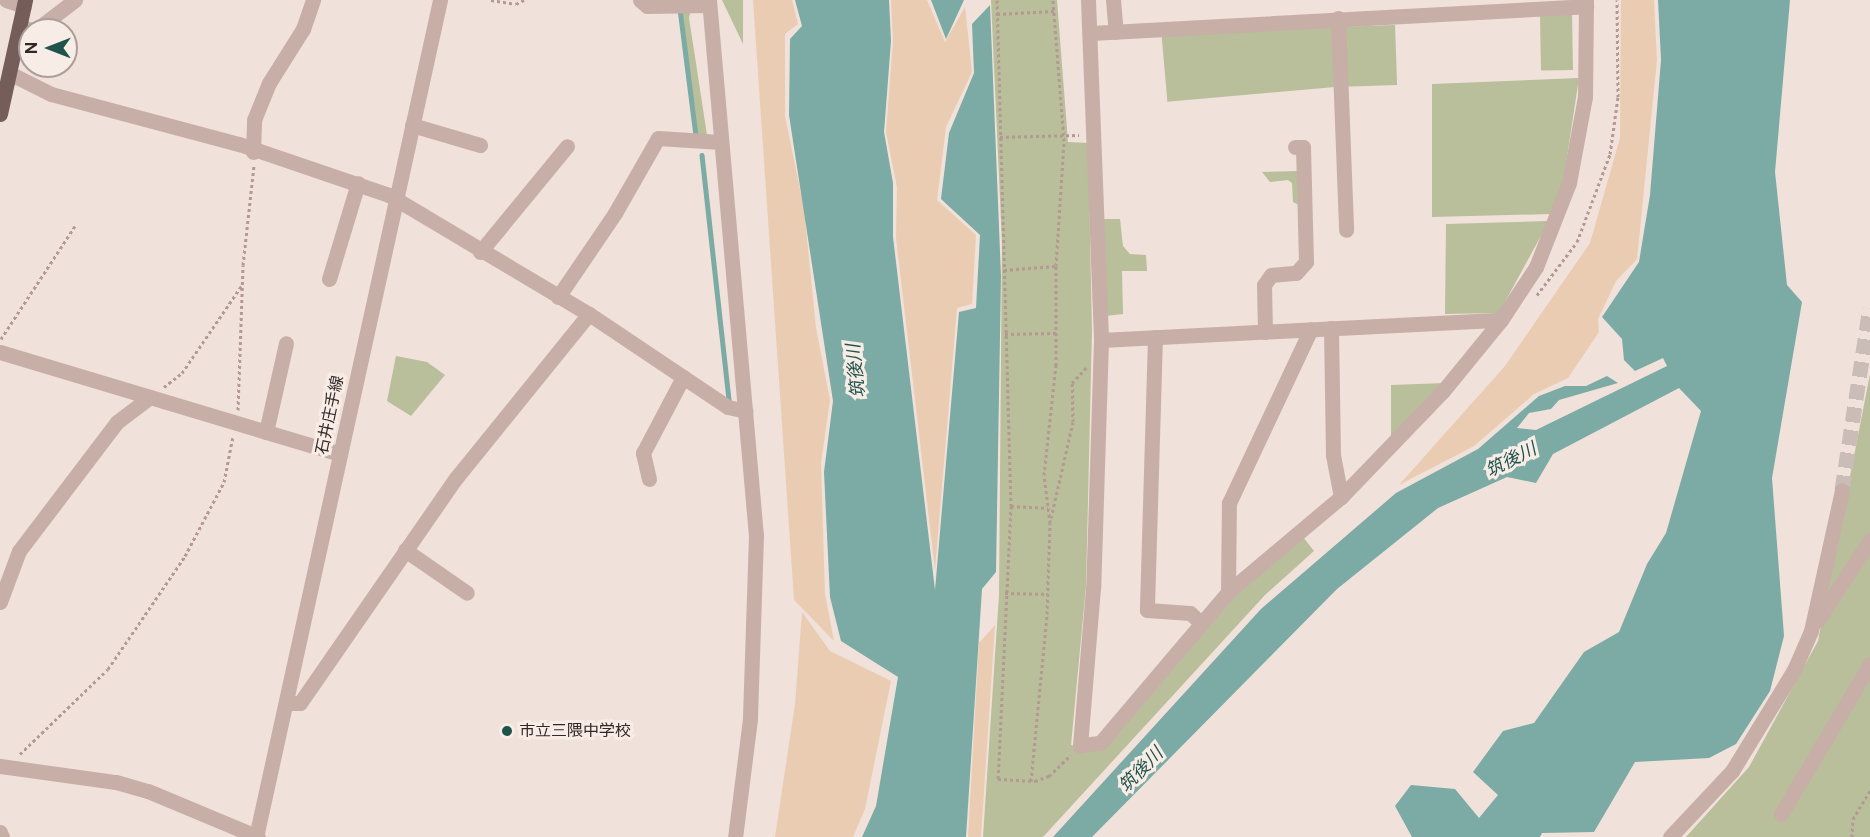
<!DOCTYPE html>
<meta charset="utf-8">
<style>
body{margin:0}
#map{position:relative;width:1870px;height:837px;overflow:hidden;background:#f0e1da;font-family:"Public Sans","Noto Sans JP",sans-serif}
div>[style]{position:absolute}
.green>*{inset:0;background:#b9be9b;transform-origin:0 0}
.sand>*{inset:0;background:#eaccb2}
.water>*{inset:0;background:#7baba4}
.stream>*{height:4.5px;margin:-2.25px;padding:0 2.25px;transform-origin:2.25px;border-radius:2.25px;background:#7baba4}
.minor-tunnel>*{height:15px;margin-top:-7.5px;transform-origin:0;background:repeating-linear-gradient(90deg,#cabcb6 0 15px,transparent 0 23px)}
.path>*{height:3px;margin-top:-1.5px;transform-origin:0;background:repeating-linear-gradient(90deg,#b39991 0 3px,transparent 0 6px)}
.minor>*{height:15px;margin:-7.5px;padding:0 7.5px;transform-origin:7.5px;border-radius:7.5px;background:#c7afa7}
.major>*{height:15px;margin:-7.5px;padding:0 7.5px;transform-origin:7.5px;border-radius:7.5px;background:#755d59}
.dots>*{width:16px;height:16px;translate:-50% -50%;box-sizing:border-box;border:3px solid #f8ece6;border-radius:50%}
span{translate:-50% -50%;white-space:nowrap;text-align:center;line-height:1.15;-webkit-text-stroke:6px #f8ece6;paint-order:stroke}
.street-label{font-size:16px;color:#342827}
.poi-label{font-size:16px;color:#342827}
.left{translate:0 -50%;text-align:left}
.water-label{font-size:18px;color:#1f534c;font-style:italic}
.north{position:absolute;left:18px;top:18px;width:60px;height:60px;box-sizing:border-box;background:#f8ece6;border:2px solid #aa9e9a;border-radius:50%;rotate:270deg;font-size:16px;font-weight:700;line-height:24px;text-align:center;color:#342827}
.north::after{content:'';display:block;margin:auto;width:21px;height:27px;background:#1f534c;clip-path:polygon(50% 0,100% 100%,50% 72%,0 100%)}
</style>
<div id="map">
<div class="green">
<div style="clip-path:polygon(722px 0,743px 0,743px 44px)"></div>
<div style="clip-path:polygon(991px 0,1057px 0,1068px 142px,1088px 143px,1092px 330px,1086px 586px,1071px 745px,1099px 750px,1236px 593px,1303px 537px,1314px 551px,1265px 595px,1043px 837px,983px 837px,999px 595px,1002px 243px)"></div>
<div style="clip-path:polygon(691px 9px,689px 18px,707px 135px,697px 136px,681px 15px,682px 10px)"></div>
<div style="left:1572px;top:14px;width:56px;height:32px;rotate:89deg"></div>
<div style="left:1332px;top:21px;width:66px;height:171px;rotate:85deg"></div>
<div style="left:1395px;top:25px;width:60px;height:54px;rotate:88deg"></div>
<div style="clip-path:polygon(1579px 78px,1563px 183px,1550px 214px,1432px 217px,1432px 84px)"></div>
<div style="clip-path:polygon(1298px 171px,1299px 205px,1293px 202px,1292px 183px,1288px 180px,1270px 182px,1262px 172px)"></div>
<div style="clip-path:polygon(1100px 219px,1120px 219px,1123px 246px,1130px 254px,1146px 255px,1147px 271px,1122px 271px,1123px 314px,1105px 316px)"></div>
<div style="clip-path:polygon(1549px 221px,1499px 313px,1445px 314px,1446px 224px)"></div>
<div style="clip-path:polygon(396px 356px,427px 362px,445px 375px,411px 416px,387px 401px)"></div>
<div style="clip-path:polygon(1870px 374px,1870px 837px,1686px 837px,1749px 767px,1818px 641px)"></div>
<div style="clip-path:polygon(1445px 383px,1391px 436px,1391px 385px)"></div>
</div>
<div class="sand">
<div style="clip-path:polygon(753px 0,792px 0,798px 24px,785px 34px,785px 116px,804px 209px,816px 328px,830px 400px,821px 463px,825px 594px,834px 641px,794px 600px)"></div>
<div style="clip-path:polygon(891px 0,927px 0,945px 42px,965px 7px,972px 72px,946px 127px,937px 200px,976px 235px,972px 304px,957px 308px,935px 570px,896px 238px,897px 187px,886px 132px,893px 41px)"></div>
<div style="clip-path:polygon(1621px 0,1654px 0,1657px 60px,1637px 259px,1616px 281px,1598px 319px,1599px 332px,1568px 378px,1534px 394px,1474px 446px,1399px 485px,1505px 366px,1590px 243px,1620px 138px)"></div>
<div style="clip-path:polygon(802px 612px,830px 651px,891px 681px,865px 809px,853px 837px,775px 837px,795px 704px)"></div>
<div style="clip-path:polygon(995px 625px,981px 837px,968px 837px,979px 643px)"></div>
</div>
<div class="water">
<div style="clip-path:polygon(795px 0,889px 0,891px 41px,884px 132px,893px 183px,893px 237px,935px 590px,959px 312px,976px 308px,980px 235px,941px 199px,949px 133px,974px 73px,972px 24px,990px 5px,1001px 276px,996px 572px,982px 589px,966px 837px,862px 837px,876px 806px,898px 677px,841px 641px,830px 597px,824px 472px,833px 401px,789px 115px,790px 39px,802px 26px)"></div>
<div style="clip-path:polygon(931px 0,964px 0,946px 39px)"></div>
<div style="clip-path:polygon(1658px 0,1790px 0,1775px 172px,1787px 285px,1802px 302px,1772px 478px,1784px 636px,1770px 691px,1736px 744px,1709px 758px,1635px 762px,1594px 832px,1542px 833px,1540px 837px,1412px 837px,1395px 806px,1411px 785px,1455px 789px,1479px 818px,1498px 795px,1473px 772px,1503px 731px,1534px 723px,1584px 652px,1619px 632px,1647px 564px,1666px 533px,1701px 411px,1679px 388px,1553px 454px,1536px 483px,1507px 477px,1438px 508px,1337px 589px,1092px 837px,1053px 837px,1261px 609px,1396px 493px,1478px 449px,1539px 396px,1565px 386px,1586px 386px,1607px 376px,1618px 383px,1559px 400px,1551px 409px,1529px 413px,1517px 428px,1536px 430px,1667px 366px,1663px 358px,1635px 371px,1624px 360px,1622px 339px,1602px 317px,1639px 262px,1650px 195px,1661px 60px)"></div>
</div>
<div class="stream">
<div style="left:680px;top:9px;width:127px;rotate:82.8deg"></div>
<div style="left:702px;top:155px;width:246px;rotate:83.7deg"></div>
</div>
<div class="minor-tunnel">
<div style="left:1842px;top:490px;width:184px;rotate:-81.3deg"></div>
</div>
<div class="path">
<div style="left:491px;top:0;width:25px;rotate:9deg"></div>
<div style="left:516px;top:4px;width:9px;rotate:-27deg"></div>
<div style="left:997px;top:0;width:506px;rotate:88.42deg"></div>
<div style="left:1011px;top:506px;width:273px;rotate:92.7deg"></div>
<div style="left:998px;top:779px;width:37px;rotate:3deg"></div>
<div style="left:1035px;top:781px;width:15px;rotate:-20deg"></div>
<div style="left:1049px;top:776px;width:30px;rotate:-44deg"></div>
<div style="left:997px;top:14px;width:57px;rotate:-3deg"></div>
<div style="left:1000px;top:137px;width:79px;rotate:-1.5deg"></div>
<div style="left:1004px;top:270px;width:52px;rotate:-4.4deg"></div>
<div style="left:1537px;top:295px;width:66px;rotate:-53deg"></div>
<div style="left:1577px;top:242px;width:94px;rotate:-69.4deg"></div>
<div style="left:1610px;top:154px;width:58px;rotate:-82deg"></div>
<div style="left:1618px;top:97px;width:97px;rotate:-90.6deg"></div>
<div style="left:1005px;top:334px;width:51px;rotate:-1.1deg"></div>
<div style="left:1px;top:339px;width:135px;rotate:-56.8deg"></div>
<div style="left:164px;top:387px;width:23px;rotate:-38deg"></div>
<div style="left:182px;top:373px;width:107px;rotate:-55.7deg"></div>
<div style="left:238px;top:410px;width:145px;rotate:-88deg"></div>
<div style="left:243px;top:265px;width:100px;rotate:-83.7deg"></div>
<div style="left:1011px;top:506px;width:37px;rotate:3deg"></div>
<div style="left:1051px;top:518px;width:98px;rotate:-77.1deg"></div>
<div style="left:1073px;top:422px;width:39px;rotate:-91deg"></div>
<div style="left:1072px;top:383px;width:21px;rotate:-47deg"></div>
<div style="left:1005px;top:593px;width:43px;rotate:1.3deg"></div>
<div style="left:20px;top:754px;width:122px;rotate:-44deg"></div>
<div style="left:108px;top:669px;width:137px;rotate:-55.7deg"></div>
<div style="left:185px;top:556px;width:84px;rotate:-62.2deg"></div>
<div style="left:224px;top:482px;width:47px;rotate:-78.9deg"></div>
<div style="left:1031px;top:781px;width:168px;rotate:-84.5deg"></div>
<div style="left:1047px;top:614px;width:91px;rotate:-88.1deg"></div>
<div style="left:1050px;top:523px;width:48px;rotate:-97.1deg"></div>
<div style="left:1044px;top:475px;width:111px;rotate:-83.8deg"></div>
<div style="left:1056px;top:365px;width:99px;rotate:-90deg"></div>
<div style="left:1056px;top:266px;width:125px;rotate:-86.3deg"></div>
<div style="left:1064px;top:141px;width:141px;rotate:-94.5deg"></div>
<div style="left:1852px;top:837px;width:18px;rotate:-87deg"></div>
<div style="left:1853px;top:819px;width:33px;rotate:-59deg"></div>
</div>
<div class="minor">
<div style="left:6px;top:0;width:19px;rotate:18deg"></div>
<div style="left:640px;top:0;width:9px;rotate:41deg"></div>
<div style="left:647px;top:6px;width:62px;rotate:-0.9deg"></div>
<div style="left:709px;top:0;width:538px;rotate:84.99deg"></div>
<div style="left:756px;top:536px;width:183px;rotate:91.9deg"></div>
<div style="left:750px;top:719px;width:119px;rotate:97.2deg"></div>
<div style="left:1088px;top:0;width:340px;rotate:87.8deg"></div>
<div style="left:1101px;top:340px;width:248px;rotate:91.8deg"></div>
<div style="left:1093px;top:588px;width:158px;rotate:94.7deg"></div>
<div style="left:1080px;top:745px;width:20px;rotate:-6deg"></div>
<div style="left:1100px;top:743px;width:198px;rotate:-49.7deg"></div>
<div style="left:1228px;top:592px;width:148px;rotate:-40.1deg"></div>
<div style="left:1341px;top:497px;width:147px;rotate:-46.1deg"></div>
<div style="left:1443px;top:391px;width:92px;rotate:-50.8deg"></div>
<div style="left:1501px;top:320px;width:64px;rotate:-56.6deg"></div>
<div style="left:1536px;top:267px;width:90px;rotate:-68.6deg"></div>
<div style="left:1569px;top:183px;width:87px;rotate:-79.5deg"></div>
<div style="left:1585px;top:97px;width:97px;rotate:-89.4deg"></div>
<div style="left:1113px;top:0;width:32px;rotate:85deg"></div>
<div style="left:1338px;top:18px;width:212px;rotate:87.8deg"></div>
<div style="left:19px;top:27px;width:14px;rotate:12deg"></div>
<div style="left:33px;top:30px;width:9px;rotate:-27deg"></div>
<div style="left:41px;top:26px;width:43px;rotate:-37.4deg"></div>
<div style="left:1091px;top:33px;width:496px;rotate:-3.1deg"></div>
<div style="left:9px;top:73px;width:47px;rotate:26.6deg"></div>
<div style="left:51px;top:94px;width:195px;rotate:14.9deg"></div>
<div style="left:239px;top:144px;width:158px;rotate:18.8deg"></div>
<div style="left:389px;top:195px;width:233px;rotate:30.8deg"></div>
<div style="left:589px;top:314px;width:167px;rotate:33.8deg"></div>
<div style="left:728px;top:407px;width:18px;rotate:13deg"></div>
<div style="left:412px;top:125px;width:71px;rotate:16.4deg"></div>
<div style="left:253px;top:152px;width:32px;rotate:-88deg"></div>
<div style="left:254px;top:120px;width:40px;rotate:-68deg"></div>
<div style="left:269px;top:83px;width:64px;rotate:-57.8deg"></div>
<div style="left:303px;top:29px;width:31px;rotate:-71deg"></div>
<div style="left:480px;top:252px;width:137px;rotate:-50.6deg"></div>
<div style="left:329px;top:279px;width:100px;rotate:-73.2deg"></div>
<div style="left:558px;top:297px;width:102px;rotate:-55.8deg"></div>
<div style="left:615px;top:213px;width:86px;rotate:-60.2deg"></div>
<div style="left:658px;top:138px;width:63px;rotate:3.6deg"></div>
<div style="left:1331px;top:328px;width:127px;rotate:89.1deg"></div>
<div style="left:1333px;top:455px;width:43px;rotate:79.2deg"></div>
<div style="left:1265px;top:332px;width:47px;rotate:-91.2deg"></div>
<div style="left:1264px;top:285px;width:12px;rotate:-55deg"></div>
<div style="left:1271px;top:275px;width:25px;rotate:-5deg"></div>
<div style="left:1296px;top:273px;width:15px;rotate:-48deg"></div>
<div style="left:1306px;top:262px;width:115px;rotate:-91.5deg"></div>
<div style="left:1303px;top:147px;width:8px;rotate:180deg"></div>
<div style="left:1155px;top:337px;width:273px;rotate:91.7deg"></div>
<div style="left:1147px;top:610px;width:43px;rotate:4deg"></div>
<div style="left:1190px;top:613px;width:15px;rotate:42deg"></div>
<div style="left:1101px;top:340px;width:400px;rotate:-2.9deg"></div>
<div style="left:0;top:352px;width:355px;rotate:16.7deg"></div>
<div style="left:266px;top:432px;width:91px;rotate:-77.3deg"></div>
<div style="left:649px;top:479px;width:27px;rotate:-103deg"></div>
<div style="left:643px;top:453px;width:86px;rotate:-62.2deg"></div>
<div style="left:405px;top:550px;width:75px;rotate:34.7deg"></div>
<div style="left:1228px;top:592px;width:89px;rotate:-89.4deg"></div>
<div style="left:1229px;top:503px;width:192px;rotate:-64.8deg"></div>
<div style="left:0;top:602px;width:54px;rotate:-69.6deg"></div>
<div style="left:19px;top:551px;width:162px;rotate:-52.8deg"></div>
<div style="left:117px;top:422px;width:41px;rotate:-37.1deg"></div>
<div style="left:1817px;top:621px;width:97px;rotate:-56.8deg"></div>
<div style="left:288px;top:703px;width:12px"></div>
<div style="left:300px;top:703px;width:274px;rotate:-55.3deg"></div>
<div style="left:456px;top:478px;width:211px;rotate:-51deg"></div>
<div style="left:0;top:766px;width:117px;rotate:7.9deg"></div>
<div style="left:116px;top:782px;width:33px;rotate:16deg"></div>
<div style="left:148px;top:791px;width:119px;rotate:22.7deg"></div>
<div style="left:1781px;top:814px;width:174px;rotate:-59.3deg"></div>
<div style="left:0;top:832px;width:5px;rotate:68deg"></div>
<div style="left:256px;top:837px;width:857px;rotate:-77.6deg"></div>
<div style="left:1670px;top:837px;width:91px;rotate:-46.8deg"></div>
<div style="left:1732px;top:771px;width:119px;rotate:-58.5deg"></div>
<div style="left:1794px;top:670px;width:43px;rotate:-66.4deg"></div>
<div style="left:1811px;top:631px;width:144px;rotate:-77.6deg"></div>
</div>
<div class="major">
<div style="left:0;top:114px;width:117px;rotate:-77.6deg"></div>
</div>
<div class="dots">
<div style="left:507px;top:731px;background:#1f534c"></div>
</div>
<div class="street-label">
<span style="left:330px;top:415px;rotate:-78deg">石井庄手線</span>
</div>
<div class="poi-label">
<span class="left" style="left:519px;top:731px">市立三隈中学校</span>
</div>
<div class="water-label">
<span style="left:856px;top:371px;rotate:-96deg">筑後川</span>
<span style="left:1511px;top:460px;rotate:-27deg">筑後川</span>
<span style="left:1141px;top:770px;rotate:-46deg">筑後川</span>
</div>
<div class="north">N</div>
</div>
